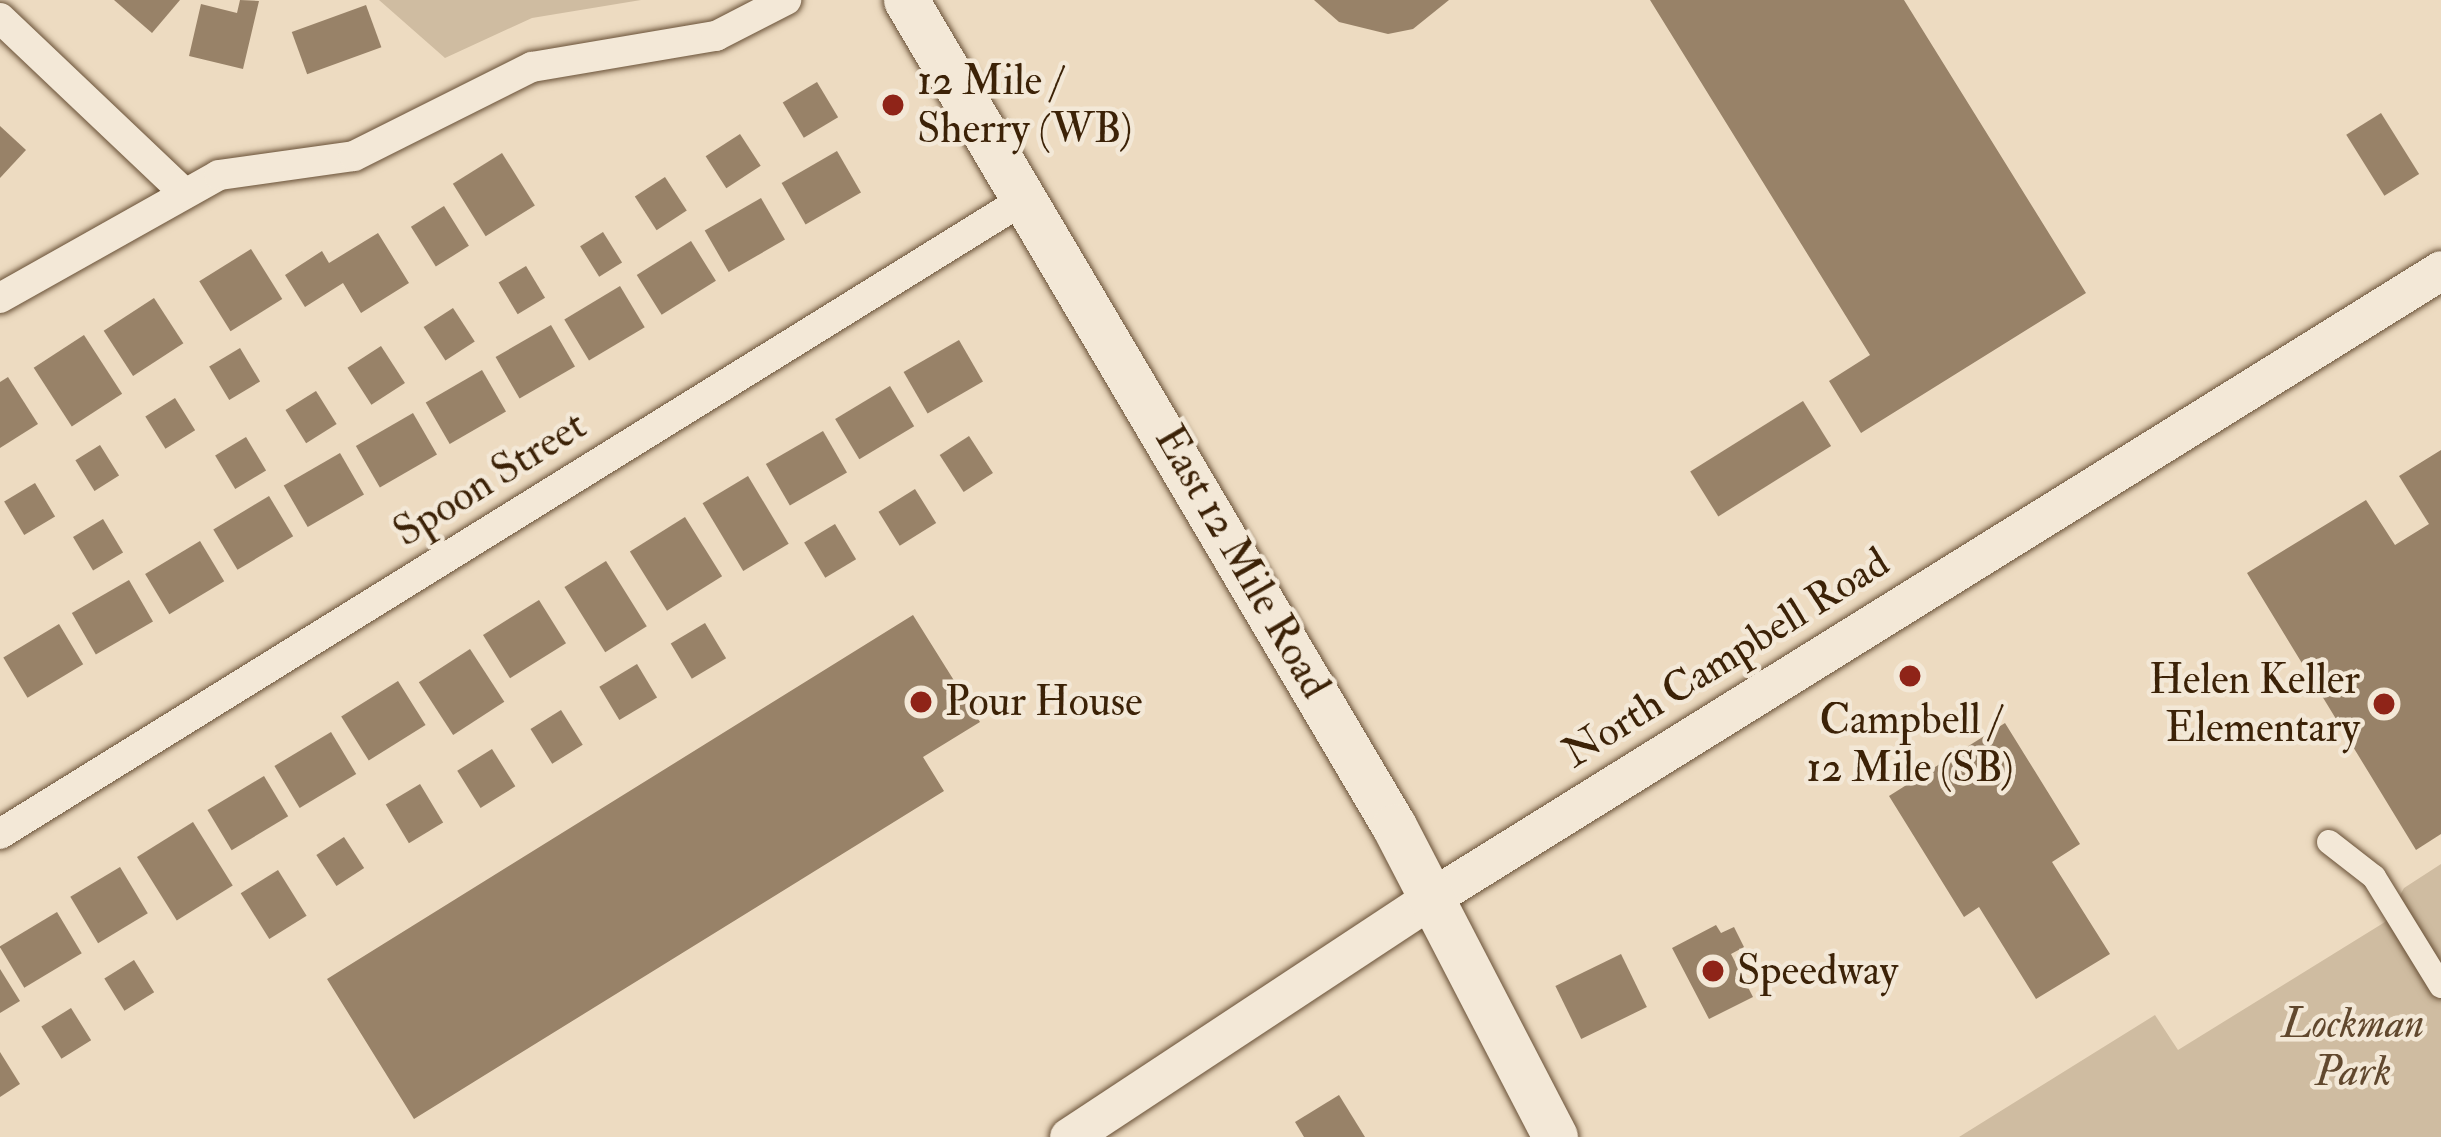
<!DOCTYPE html>
<style>
body{margin:0}
#map{position:relative;width:2441px;height:1137px;overflow:hidden;background:#eddbc1;font-family:"IM FELL Double Pica",serif}
div>[style]{position:absolute}
.green>*{inset:0;background:#cfbca1}
.building>*{inset:0;background:#988268;transform-origin:0 0}
.roads{filter:drop-shadow(0 0 3px #685036) drop-shadow(0 0 3px #685036)}
.pedestrian>*{height:24px;margin:-12px;padding:0 12px;transform-origin:12px;border-radius:12px;background:#f3e8d7}
.minor>*{height:30px;margin:-15px;padding:0 15px;transform-origin:15px;border-radius:15px;background:#f3e8d7}
.tertiary>*{height:39px;margin:-19.5px;padding:0 19.5px;transform-origin:19.5px;border-radius:19.5px;background:#f3e8d7}
.secondary>*{height:45px;margin:-22.5px;padding:0 22.5px;transform-origin:22.5px;border-radius:22.5px;background:#f3e8d7}
.dots>*{width:33px;height:33px;translate:-50% -50%;box-sizing:border-box;border:6px solid #f3e8d7;border-radius:50%}
span{translate:-50% -50%;white-space:nowrap;text-align:center;line-height:1.15;-webkit-text-stroke:9px #f3e8d7;paint-order:stroke}
.poi-label{font-size:42px;color:#3c2207}
.left{translate:0 -50%;text-align:left}
.right{translate:-100% -50%;text-align:right}
.street-label{font-size:42px;color:#3c2207}
.park-label{font-size:42px;color:#61482e;font-style:italic}
</style>
<div id="map">
<div class="green">
<div style="clip-path:polygon(379px 0,641px 0,532px 18px,445px 58px)"></div>
<div style="clip-path:polygon(2441px 864px,2441px 1137px,1959px 1137px,2155px 1015px,2178px 1050px,2385px 922px,2404px 888px)"></div>
</div>
<div class="building">
<div style="clip-path:polygon(114px 0,180px 0,152px 33px)"></div>
<div style="clip-path:polygon(240px 0,259px 1px,243px 69px,189px 56px,201px 4px,237px 13px)"></div>
<div style="clip-path:polygon(1314px 0,1449px 0,1413px 29px,1388px 34px,1339px 22px)"></div>
<div style="clip-path:polygon(1650px 0,1904px 0,2086px 293px,1861px 433px,1829px 381px,1870px 355px)"></div>
<div style="left:366px;top:5px;width:45px;height:79px;rotate:70deg"></div>
<div style="left:817px;top:82px;width:41px;height:40px;rotate:59deg"></div>
<div style="left:2381px;top:113px;width:72px;height:41px;rotate:58deg"></div>
<div style="clip-path:polygon(0 126px,26px 150px,0 178px)"></div>
<div style="left:740px;top:134px;width:38px;height:41px;rotate:57deg"></div>
<div style="left:837px;top:151px;width:48px;height:64px;rotate:60deg"></div>
<div style="left:502px;top:153px;width:62px;height:58px;rotate:58deg"></div>
<div style="left:665px;top:177px;width:40px;height:36px;rotate:57deg"></div>
<div style="left:761px;top:198px;width:48px;height:65px;rotate:60deg"></div>
<div style="left:444px;top:206px;width:47px;height:39px;rotate:58deg"></div>
<div style="left:603px;top:232px;width:36px;height:27px;rotate:58deg"></div>
<div style="clip-path:polygon(378px 233px,409px 283px,361px 313px,343px 283px,305px 307px,285px 275px,322px 251px,329px 263px)"></div>
<div style="left:691px;top:241px;width:47px;height:64px;rotate:58deg"></div>
<div style="left:251px;top:249px;width:59px;height:61px;rotate:58deg"></div>
<div style="left:526px;top:266px;width:37px;height:32px;rotate:59deg"></div>
<div style="left:620px;top:286px;width:48px;height:65px;rotate:59deg"></div>
<div style="left:154px;top:298px;width:54px;height:60px;rotate:57deg"></div>
<div style="left:453px;top:308px;width:40px;height:35px;rotate:57deg"></div>
<div style="left:551px;top:325px;width:48px;height:64px;rotate:60deg"></div>
<div style="left:84px;top:335px;width:70px;height:60px;rotate:57deg"></div>
<div style="left:959px;top:340px;width:48px;height:64px;rotate:60deg"></div>
<div style="left:381px;top:346px;width:44px;height:40px;rotate:57deg"></div>
<div style="left:240px;top:348px;width:39px;height:36px;rotate:59deg"></div>
<div style="left:482px;top:370px;width:48px;height:65px;rotate:60deg"></div>
<div style="clip-path:polygon(8px 377px,38px 424px,0 448px,0 382px)"></div>
<div style="left:890px;top:386px;width:47px;height:64px;rotate:59deg"></div>
<div style="left:316px;top:391px;width:39px;height:36px;rotate:58deg"></div>
<div style="left:175px;top:398px;width:38px;height:35px;rotate:58deg"></div>
<div style="left:1803px;top:401px;width:53px;height:133px;rotate:58deg"></div>
<div style="left:413px;top:413px;width:48px;height:66px;rotate:60deg"></div>
<div style="left:823px;top:431px;width:48px;height:66px;rotate:60deg"></div>
<div style="left:969px;top:436px;width:44px;height:35px;rotate:57deg"></div>
<div style="left:246px;top:437px;width:39px;height:36px;rotate:59deg"></div>
<div style="left:100px;top:445px;width:36px;height:29px;rotate:58deg"></div>
<div style="clip-path:polygon(2441px 450px,2441px 834px,2416px 850px,2247px 573px,2366px 500px,2395px 545px,2429px 524px,2399px 476px)"></div>
<div style="left:340px;top:453px;width:48px;height:65px;rotate:60deg"></div>
<div style="left:748px;top:476px;width:79px;height:53px;rotate:59deg"></div>
<div style="left:35px;top:483px;width:39px;height:36px;rotate:59deg"></div>
<div style="left:915px;top:489px;width:40px;height:43px;rotate:58deg"></div>
<div style="left:269px;top:496px;width:47px;height:65px;rotate:59deg"></div>
<div style="left:685px;top:517px;width:70px;height:65px;rotate:58deg"></div>
<div style="left:103px;top:519px;width:39px;height:35px;rotate:59deg"></div>
<div style="left:835px;top:524px;width:41px;height:36px;rotate:59deg"></div>
<div style="left:200px;top:541px;width:47px;height:64px;rotate:59deg"></div>
<div style="left:606px;top:561px;width:77px;height:49px;rotate:58deg"></div>
<div style="left:129px;top:580px;width:48px;height:66px;rotate:60deg"></div>
<div style="left:539px;top:600px;width:51px;height:66px;rotate:58deg"></div>
<div style="clip-path:polygon(913px 615px,980px 722px,923px 757px,944px 791px,414px 1119px,327px 979px)"></div>
<div style="left:705px;top:623px;width:41px;height:40px;rotate:59deg"></div>
<div style="left:59px;top:624px;width:47px;height:65px;rotate:59deg"></div>
<div style="left:470px;top:649px;width:63px;height:61px;rotate:57deg"></div>
<div style="left:637px;top:664px;width:39px;height:44px;rotate:59deg"></div>
<div style="left:398px;top:681px;width:52px;height:67px;rotate:58deg"></div>
<div style="left:561px;top:710px;width:41px;height:36px;rotate:58deg"></div>
<div style="clip-path:polygon(2005px 723px,2080px 844px,2052px 862px,2110px 954px,2036px 999px,1979px 907px,1964px 917px,1889px 796px)"></div>
<div style="left:331px;top:732px;width:49px;height:66px;rotate:59deg"></div>
<div style="left:492px;top:749px;width:44px;height:41px;rotate:58deg"></div>
<div style="left:264px;top:776px;width:47px;height:66px;rotate:59deg"></div>
<div style="left:420px;top:784px;width:45px;height:40px;rotate:59deg"></div>
<div style="left:193px;top:822px;width:75px;height:66px;rotate:58deg"></div>
<div style="left:344px;top:837px;width:37px;height:33px;rotate:57deg"></div>
<div style="left:120px;top:867px;width:54px;height:58px;rotate:59deg"></div>
<div style="left:278px;top:870px;width:54px;height:44px;rotate:58deg"></div>
<div style="left:57px;top:912px;width:48px;height:67px;rotate:59deg"></div>
<div style="clip-path:polygon(1716px 925px,1721px 933px,1734px 927px,1744px 947px,1731px 954px,1753px 997px,1709px 1019px,1672px 948px)"></div>
<div style="left:1621px;top:954px;width:59px;height:73px;rotate:64deg"></div>
<div style="left:134px;top:960px;width:38px;height:35px;rotate:58deg"></div>
<div style="clip-path:polygon(0 969px,20px 1001px,0 1013px)"></div>
<div style="left:71px;top:1008px;width:38px;height:35px;rotate:58deg"></div>
<div style="clip-path:polygon(0 1052px,20px 1084px,0 1097px)"></div>
<div style="clip-path:polygon(1339px 1095px,1365px 1137px,1304px 1137px,1295px 1122px)"></div>
</div>
<div class="roads">
<div class="pedestrian">
<div style="left:2329px;top:842px;width:57px;rotate:37.9deg"></div>
<div style="left:2374px;top:877px;width:128px;rotate:58.4deg"></div>
</div>
<div class="minor">
<div style="left:0;top:18px;width:250px;rotate:43.5deg"></div>
<div style="left:0;top:298px;width:251px;rotate:-29.3deg"></div>
<div style="left:219px;top:175px;width:136px;rotate:-8deg"></div>
<div style="left:354px;top:156px;width:199px;rotate:-26.6deg"></div>
<div style="left:532px;top:67px;width:187px;rotate:-9.6deg"></div>
<div style="left:716px;top:36px;width:79px;rotate:-27.2deg"></div>
<div style="left:0;top:834px;width:1207px;rotate:-31.79deg"></div>
</div>
<div class="tertiary">
<div style="left:1069px;top:1137px;width:434px;rotate:-33.4deg"></div>
<div style="left:1431px;top:898px;width:1189px;rotate:-31.87deg"></div>
</div>
<div class="secondary">
<div style="left:906px;top:0;width:959px;rotate:59.43deg"></div>
<div style="left:1394px;top:826px;width:350px;rotate:62.6deg"></div>
</div>
</div>
<div class="dots">
<div style="left:893px;top:105px;background:#8f2418"></div>
<div style="left:1910px;top:676px;background:#8f2418"></div>
<div style="left:921px;top:702px;background:#8f2418"></div>
<div style="left:2384px;top:704px;background:#8f2418"></div>
<div style="left:1713px;top:971px;background:#8f2418"></div>
</div>
<div class="poi-label">
<span class="left" style="left:917px;top:105px">12 Mile /<br>Sherry (WB)</span>
<span class="right" style="left:2360px;top:704px">Helen Keller<br>Elementary</span>
<span class="left" style="left:945px;top:702px">Pour House</span>
<span style="left:1910px;top:744px">Campbell /<br>12 Mile (SB)</span>
<span class="left" style="left:1737px;top:971px">Speedway</span>
</div>
<div class="street-label">
<span style="left:490px;top:479px;rotate:-32deg">Spoon Street</span>
<span style="left:1242px;top:562px;rotate:60deg">East 12 Mile Road</span>
<span style="left:1726px;top:658px;rotate:-32deg">North Campbell Road</span>
</div>
<div class="park-label">
<span style="left:2353px;top:1048px">Lockman<br>Park</span>
</div>
</div>
